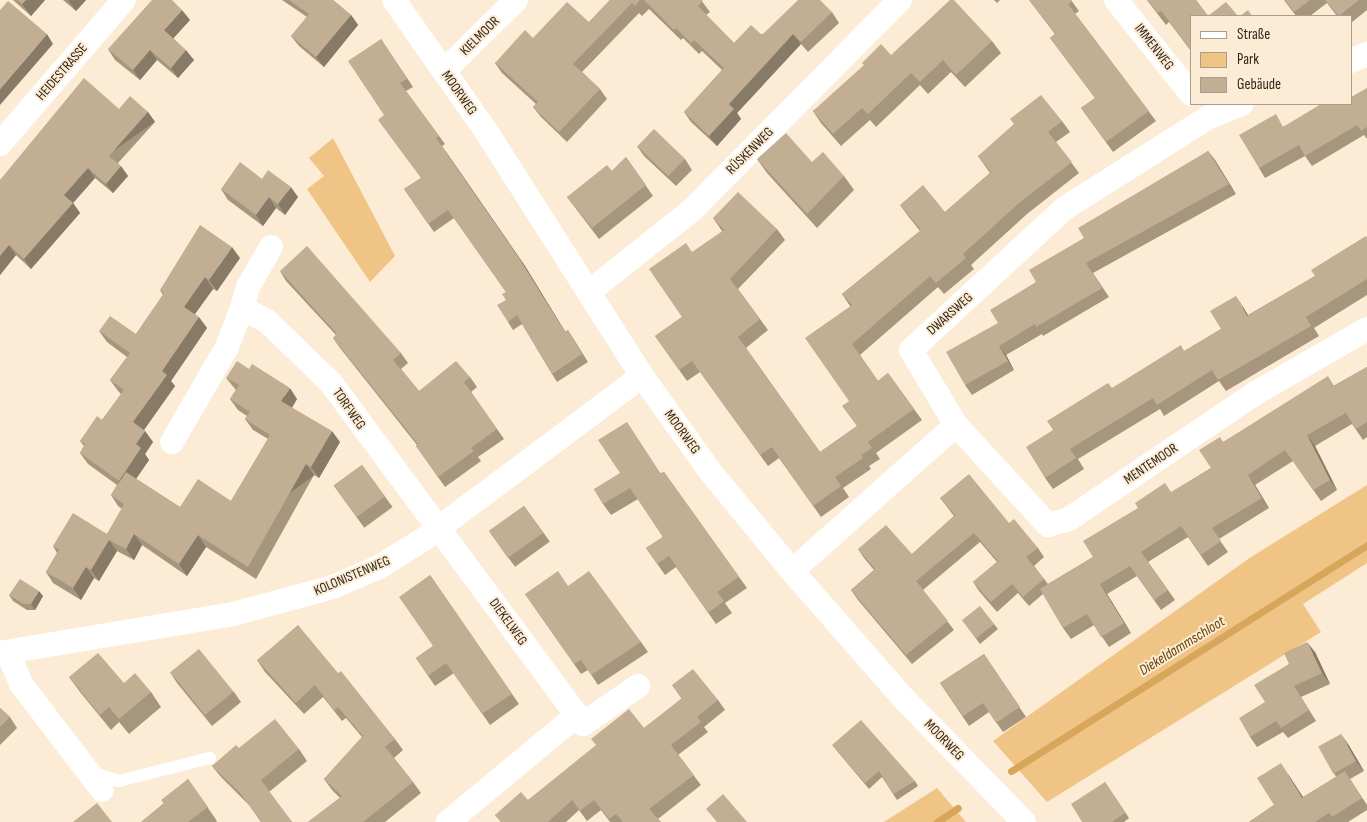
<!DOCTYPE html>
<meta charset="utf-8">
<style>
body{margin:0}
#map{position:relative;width:1367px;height:822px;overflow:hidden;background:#fcecd6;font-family:"Sofia Sans Condensed",sans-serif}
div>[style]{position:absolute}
.green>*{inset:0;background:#efc485}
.stream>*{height:7px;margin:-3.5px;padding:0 3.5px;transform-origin:3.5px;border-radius:3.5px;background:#d8a65b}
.service>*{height:12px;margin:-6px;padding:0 6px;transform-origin:6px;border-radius:6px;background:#fff}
.minor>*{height:24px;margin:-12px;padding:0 12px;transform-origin:12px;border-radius:12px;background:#fff}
.wall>*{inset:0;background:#a6967e;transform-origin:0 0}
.shaded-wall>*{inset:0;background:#877a67;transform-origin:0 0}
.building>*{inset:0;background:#c1ae93;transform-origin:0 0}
span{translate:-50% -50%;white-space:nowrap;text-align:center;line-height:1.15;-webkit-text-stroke:4px #fcecd6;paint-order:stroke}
.street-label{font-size:14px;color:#2f271d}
.water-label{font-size:15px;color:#664406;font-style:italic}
.legend{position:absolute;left:1190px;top:15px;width:162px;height:90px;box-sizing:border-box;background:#fcecd6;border:1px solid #aa9d8c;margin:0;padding:6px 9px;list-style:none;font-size:15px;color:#2f271d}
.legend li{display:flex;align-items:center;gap:10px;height:25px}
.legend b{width:25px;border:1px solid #aa9d8c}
</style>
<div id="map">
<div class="green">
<div style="clip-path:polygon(333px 138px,395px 256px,370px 282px,307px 189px,324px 176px,309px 158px)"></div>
<div style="clip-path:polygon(1367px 485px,1367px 563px,1303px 604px,1321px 632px,1047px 802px,993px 741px,1251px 557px)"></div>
<div style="clip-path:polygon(937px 788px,966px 822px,884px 822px)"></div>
</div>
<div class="stream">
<div style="left:1011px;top:771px;width:422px;rotate:-32.4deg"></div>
<div style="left:937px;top:822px;width:25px;rotate:-34deg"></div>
</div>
<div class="service">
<div style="left:94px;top:773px;width:26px;rotate:18deg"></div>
<div style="left:119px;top:781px;width:94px;rotate:-14.2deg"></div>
</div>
<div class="minor">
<div style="left:394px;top:0;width:156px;rotate:54.9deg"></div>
<div style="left:484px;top:128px;width:294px;rotate:57.5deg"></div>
<div style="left:642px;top:376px;width:115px;rotate:54.5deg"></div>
<div style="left:709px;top:470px;width:131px;rotate:50.6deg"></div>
<div style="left:792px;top:571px;width:169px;rotate:48.8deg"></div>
<div style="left:903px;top:698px;width:173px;rotate:45.7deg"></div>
<div style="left:1116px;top:0;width:120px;rotate:51.4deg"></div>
<div style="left:1351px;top:61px;width:17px;rotate:-24deg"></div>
<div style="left:444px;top:71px;width:101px;rotate:-44.6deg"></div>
<div style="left:0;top:144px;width:190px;rotate:-49.3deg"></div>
<div style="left:271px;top:247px;width:46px;rotate:119.9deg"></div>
<div style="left:248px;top:287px;width:22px;rotate:106deg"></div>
<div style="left:242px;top:308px;width:30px;rotate:28deg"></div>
<div style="left:268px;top:322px;width:88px;rotate:44.1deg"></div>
<div style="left:331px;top:383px;width:413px;rotate:53.5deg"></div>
<div style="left:577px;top:715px;width:168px;rotate:140.3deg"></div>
<div style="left:590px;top:291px;width:129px;rotate:-38.4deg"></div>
<div style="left:691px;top:211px;width:297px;rotate:-45.3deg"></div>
<div style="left:956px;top:425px;width:136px;rotate:47.4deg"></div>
<div style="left:1048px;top:525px;width:22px;rotate:-16deg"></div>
<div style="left:1069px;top:519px;width:223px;rotate:-34deg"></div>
<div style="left:1254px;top:394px;width:130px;rotate:-29.9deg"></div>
<div style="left:172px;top:442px;width:108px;rotate:-59.9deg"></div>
<div style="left:226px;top:349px;width:44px;rotate:-68.7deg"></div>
<div style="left:792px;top:571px;width:220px;rotate:-41.7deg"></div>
<div style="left:956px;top:425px;width:87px;rotate:-121deg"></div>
<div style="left:911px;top:350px;width:209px;rotate:-42.7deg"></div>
<div style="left:1065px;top:208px;width:170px;rotate:-32.3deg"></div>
<div style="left:1209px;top:117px;width:35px;rotate:-22deg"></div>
<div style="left:0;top:653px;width:236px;rotate:-9.5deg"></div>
<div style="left:233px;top:614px;width:104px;rotate:-15.1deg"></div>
<div style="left:333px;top:587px;width:50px;rotate:-23.5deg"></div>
<div style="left:379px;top:567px;width:53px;rotate:-31.9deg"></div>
<div style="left:424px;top:539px;width:272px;rotate:-36.8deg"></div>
<div style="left:8px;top:653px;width:34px;rotate:67deg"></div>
<div style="left:21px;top:684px;width:133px;rotate:52.6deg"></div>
<div style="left:577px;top:715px;width:11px;rotate:56deg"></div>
<div style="left:583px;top:724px;width:67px;rotate:-34.6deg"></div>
</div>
<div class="wall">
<div style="clip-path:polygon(13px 0,45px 0,31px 16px)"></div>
<div style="clip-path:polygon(63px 0,86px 0,76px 11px)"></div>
<div style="clip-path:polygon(282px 0,333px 0,351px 15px,358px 25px,324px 67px,299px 46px,291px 36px,307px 17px)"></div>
<div style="clip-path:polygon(610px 0,701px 0,710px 12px,706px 15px,734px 43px,832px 12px,839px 23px,808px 52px,801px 44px,737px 113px,741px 119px,717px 146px,691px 122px,684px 112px,722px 70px,702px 51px,699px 54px,683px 38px,681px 40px,649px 9px,642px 16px,639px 13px,582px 72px,600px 89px,607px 99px,567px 142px,541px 117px,533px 107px,536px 104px,502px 73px,495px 63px,533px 38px,589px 22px)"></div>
<div style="clip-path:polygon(994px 0,1000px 0,997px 3px)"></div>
<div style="clip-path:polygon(1029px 0,1071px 0,1079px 11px,1075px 14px,1156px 121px,1113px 152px,1081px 108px,1095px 98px,1050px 38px,1055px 34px)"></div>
<div style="clip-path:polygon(1147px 0,1196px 0,1208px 16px,1238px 16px,1191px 16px,1191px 51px,1169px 22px,1166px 25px)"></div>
<div style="clip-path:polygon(1284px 0,1367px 0,1367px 10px,1351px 23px,1351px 16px,1337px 16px,1327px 3px,1310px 16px,1296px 16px)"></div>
<div style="clip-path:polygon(190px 20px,173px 38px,194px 60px,178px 78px,157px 60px,140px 80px,115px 60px,108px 49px)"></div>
<div style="clip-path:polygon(381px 39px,413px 87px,406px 91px,445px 144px,442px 146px,525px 266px,565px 332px,568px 330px,588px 362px,557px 382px,552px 374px,522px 324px,513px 330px,508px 322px,506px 292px,454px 218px,434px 232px,404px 189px,421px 178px,384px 115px)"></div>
<div style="clip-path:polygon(992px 41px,1001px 53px,965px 87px,951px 72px,928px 94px,920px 85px,876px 127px,870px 120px,841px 146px,821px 123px,813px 111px,891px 55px)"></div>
<div style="clip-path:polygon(1367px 88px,1367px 139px,1364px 135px,1312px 166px,1305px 156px,1265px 178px,1259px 168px,1284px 126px,1351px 104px)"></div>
<div style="clip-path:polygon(119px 109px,148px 112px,155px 122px,118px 163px,128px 176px,113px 193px,95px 178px,73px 203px,80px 213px,31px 269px,16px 255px,0 275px,0 180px)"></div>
<div style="clip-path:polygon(1062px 121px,1070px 132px,1056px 142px,1079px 173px,1027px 214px,971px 265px,974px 269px,944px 294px,938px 287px,860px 355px,878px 381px,888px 373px,922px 420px,876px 453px,880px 459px,869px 466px,871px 469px,843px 488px,849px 497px,821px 517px,779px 458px,768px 466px,700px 372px,687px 381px,655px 336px,682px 317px,722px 231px,713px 218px,777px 229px,785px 240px,738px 289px,768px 330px,746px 348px,820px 452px,857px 426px,849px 401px,850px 306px,842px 294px,920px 231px,908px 216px,900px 205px,945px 212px,990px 173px,978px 156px)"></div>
<div style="clip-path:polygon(637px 146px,685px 159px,692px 170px,676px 186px,644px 156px)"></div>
<div style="clip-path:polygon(1208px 151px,1236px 194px,1093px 273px,1109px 297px,1043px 336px,1042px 334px,1006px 355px,1014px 370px,972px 395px,965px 385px,998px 323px,1036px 282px,1084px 238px)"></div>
<div style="clip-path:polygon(626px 157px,653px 196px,599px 239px,567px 197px,612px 171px)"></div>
<div style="clip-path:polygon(757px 159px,812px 162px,844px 176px,854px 190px,817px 228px,767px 173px)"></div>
<div style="clip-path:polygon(262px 179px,298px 197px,285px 215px,276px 208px,263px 226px,228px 200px,221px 189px)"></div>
<div style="clip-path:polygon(1367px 238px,1367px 295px,1314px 328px,1319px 336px,1226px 391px,1219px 381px,1164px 416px,1160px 409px,1078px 459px,1084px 469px,1053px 489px,1045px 478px,1053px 430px,1221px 329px,1243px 307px,1248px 315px,1315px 276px)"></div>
<div style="clip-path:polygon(240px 258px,217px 291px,213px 289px,195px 314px,207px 328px,171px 381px,175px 386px,144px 430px,145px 431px,153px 442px,145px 454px,149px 460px,136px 479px,180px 507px,231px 501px,268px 439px,253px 430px,245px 419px,247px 416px,238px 410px,230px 399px,236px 390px,226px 378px,297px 399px,292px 408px,340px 442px,319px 478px,314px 475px,256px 579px,206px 547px,187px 576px,142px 545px,134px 560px,117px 551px,99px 581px,94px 578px,81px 600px,53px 583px,46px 572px,57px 553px,53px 546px,107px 534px,122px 509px,118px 506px,111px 495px,117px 485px,88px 464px,80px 453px,84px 446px,80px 441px,102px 420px,121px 394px,118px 391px,110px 380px,127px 357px,107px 342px,99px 331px,136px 334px,163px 295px,160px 290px)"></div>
<div style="clip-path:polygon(280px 271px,401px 353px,408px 363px,401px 369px,419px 391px,470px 377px,477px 387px,471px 392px,504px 439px,478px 457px,481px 461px,445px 487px,416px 446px,417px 445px,340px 348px,333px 338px,336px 335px,286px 281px)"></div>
<div style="clip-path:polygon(1367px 367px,1367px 437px,1363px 440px,1352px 424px,1315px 446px,1337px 490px,1321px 501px,1293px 461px,1255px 485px,1269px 508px,1219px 539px,1228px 552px,1208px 566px,1188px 537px,1148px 562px,1175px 600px,1161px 610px,1137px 576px,1107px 594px,1131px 633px,1109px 647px,1094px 625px,1071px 639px,1063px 628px,1043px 594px,1029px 606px,1018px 593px,997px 612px,979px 591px,973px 582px,997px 562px,980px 542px,923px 590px,954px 630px,912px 664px,858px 600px,851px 590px,874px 570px,864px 558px,858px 549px,912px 554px,954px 516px,940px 498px,1009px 523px,1038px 548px,1044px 557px,1034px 566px,1048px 584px,1093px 557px,1172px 492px,1211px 468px,1223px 442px,1335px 385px)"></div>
<div style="left:362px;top:465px;width:52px;height:35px;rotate:54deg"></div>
<div style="clip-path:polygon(664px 472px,747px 588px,725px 603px,732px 613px,716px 624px,676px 567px,665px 575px,646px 548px,663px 537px,638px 499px,611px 515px,603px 504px,594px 489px,661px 473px)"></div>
<div style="left:524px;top:506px;width:44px;height:43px;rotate:54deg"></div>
<div style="clip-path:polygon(430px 575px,519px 704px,490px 725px,454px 673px,435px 686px,416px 658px,433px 646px)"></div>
<div style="clip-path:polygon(525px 594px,641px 642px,648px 652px,598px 685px,588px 670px,581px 674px)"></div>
<div style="clip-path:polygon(9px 595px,43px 596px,35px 610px,27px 610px,13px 601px)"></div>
<div style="clip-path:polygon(994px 624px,998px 629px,980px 644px,966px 625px)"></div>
<div style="clip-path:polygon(1315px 652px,1330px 684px,1301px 697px,1316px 721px,1288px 738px,1283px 732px,1257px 747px,1250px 737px,1265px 702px)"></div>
<div style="clip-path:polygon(984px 654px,1026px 717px,1003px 732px,989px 712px,969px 726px,940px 683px)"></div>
<div style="clip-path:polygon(257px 660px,338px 673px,395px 739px,403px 750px,394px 758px,413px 782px,421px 793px,385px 822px,308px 822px,340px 798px,332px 790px,324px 779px,362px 737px,346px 718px,342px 721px,323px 697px,304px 714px,265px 672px)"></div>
<div style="clip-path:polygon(170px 672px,234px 692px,241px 702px,212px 726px,177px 683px)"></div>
<div style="clip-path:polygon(69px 677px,124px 683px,151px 692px,161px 707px,129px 734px,119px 722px,111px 730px,80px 692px)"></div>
<div style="clip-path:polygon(672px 685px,718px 700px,725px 710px,704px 727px,708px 732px,678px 755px,701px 785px,658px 819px,661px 822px,610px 822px,601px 810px,587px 821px,579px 810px,566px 822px,501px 822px,495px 815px,528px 800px,644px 728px,682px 699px)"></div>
<div style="clip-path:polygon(0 708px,10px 717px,17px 728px,0 745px)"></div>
<div style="clip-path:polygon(1348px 744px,1364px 771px,1350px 779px,1367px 805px,1367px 810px,1348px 822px,1249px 822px,1274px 805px,1288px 774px,1303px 797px,1336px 777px,1334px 773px)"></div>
<div style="clip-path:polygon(832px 745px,915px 781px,918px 786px,897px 800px,882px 777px,869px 789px)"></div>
<div style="clip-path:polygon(239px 748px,299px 749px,307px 761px,269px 792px,292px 822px,261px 822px,249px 805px,221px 777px,212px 766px)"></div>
<div style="clip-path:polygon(188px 779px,217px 821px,216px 822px,141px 822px,163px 804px)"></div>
<div style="clip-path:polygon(1105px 782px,1129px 818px,1124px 822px,1082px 822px)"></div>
</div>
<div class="shaded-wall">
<div style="clip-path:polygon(26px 0,45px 0,31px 16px,22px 4px)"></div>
<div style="clip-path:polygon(68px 0,86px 0,76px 11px)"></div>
<div style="clip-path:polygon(182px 10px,190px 20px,171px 41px,164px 30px)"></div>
<div style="clip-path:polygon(351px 15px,358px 25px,324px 67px,316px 57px)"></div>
<div style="clip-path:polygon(47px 34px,53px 44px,0 105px,0 89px)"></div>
<div style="clip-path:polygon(793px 34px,801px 44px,737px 113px,741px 119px,717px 146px,709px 136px,729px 104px)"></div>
<div style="clip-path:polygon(150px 50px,157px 60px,140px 80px,133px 70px)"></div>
<div style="clip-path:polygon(186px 50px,194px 60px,178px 78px,171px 68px)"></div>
<div style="left:148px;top:112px;width:12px;height:59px;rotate:55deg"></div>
<div style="clip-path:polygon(442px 146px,525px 266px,571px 341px)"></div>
<div style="clip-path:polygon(1208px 151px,1215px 160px,1236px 194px,1229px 184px)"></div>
<div style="clip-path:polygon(121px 166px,128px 176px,113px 193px,106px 184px)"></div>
<div style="clip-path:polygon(88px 168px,95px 178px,73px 203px,80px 213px,31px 269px,24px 259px,64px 195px)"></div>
<div style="clip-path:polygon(291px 187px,298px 197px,285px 215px,278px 204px)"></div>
<div style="clip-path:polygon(269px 197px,276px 208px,263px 226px,256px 215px)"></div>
<div style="clip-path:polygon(9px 245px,16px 255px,0 275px,0 256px)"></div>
<div style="clip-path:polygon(232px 247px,240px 258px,217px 291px,209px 280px)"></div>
<div style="clip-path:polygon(205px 277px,213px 289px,192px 318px,184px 307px)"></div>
<div style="clip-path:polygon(1236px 296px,1243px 307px,1255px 327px,1247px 316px)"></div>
<div style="clip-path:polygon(199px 317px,207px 328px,171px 381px,175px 386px,141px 434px,133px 422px,162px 371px)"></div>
<div style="clip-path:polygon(999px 346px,1006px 355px,1014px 370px,1008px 361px)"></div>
<div style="clip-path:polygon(290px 388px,297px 399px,289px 412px,281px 401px)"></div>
<div style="clip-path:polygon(145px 431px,153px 442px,145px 454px,149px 460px,127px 492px,119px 481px,136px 444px)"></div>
<div style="clip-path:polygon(332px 431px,340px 442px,319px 478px,311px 467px)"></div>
<div style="clip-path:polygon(1307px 435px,1315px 446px,1337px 490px,1330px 480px)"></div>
<div style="left:306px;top:464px;width:14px;height:118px;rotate:54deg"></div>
<div style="clip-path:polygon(1248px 475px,1255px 485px,1269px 508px,1262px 498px)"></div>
<div style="clip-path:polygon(134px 534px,142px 545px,134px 560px,126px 549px)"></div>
<div style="clip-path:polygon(198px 535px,206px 547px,187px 576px,179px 564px)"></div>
<div style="clip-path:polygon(109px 540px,117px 551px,99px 581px,91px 570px)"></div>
<div style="clip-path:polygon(86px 567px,94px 578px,81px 600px,73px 588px)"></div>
<div style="clip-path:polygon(1100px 584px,1107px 594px,1131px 633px,1124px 623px)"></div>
<div style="clip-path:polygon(39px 591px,43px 596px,35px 610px,31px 604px)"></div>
<div style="clip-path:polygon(1307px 642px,1315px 652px,1330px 684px,1322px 673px)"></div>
<div style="clip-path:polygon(1341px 734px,1348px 744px,1364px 771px,1356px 761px)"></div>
<div style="clip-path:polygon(1281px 763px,1288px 774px,1310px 808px,1302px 798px)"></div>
</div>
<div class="building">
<div style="clip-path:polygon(18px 0,26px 0,22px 4px)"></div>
<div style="clip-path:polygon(152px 0,172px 0,182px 10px,164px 30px,186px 50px,171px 68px,150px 50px,133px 70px,108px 49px)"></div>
<div style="clip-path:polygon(289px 0,333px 0,351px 15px,316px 57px,291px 36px,309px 14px)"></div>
<div style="clip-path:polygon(610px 0,640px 0,635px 6px,632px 3px,573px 64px,600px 89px,559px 132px,533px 107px,538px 102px,495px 63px,525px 30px,533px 38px,567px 2px,589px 22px)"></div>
<div style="clip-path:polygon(644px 0,701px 0,703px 1px,698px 6px,734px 43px,751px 25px,762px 35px,798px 0,820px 0,832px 12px,801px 42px,793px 34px,729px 104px,734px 109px,709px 136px,684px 112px,724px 68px,694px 40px,691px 43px,676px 28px,674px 30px)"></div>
<div style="clip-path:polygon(950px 0,954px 0,992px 41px,956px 75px,943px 60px,920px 82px,911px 73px,868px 114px,862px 108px,833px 134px,813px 111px,864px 65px,862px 63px,881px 44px,891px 55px)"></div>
<div style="clip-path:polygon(1029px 0,1071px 0,1072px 1px,1068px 4px,1149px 111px,1106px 142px,1081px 108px,1095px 98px,1050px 38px,1056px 34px)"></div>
<div style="clip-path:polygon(1148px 0,1196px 0,1208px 16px,1226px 2px,1238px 16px,1191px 16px,1191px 50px,1161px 11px,1158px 13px)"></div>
<div style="clip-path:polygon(1285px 0,1310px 0,1294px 12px)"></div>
<div style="clip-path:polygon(1325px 0,1359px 0,1339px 16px)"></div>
<div style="clip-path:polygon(8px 1px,47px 34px,0 89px,0 10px)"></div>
<div style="clip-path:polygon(1248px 10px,1252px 16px,1240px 16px)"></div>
<div style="clip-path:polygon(381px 39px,407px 79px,400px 83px,439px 136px,436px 138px,519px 258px,565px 332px,568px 330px,582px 354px,552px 374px,517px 315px,508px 322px,497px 305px,506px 300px,502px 294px,506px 292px,448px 210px,428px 224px,404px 189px,421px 178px,378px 120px,384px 115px,348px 61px)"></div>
<div style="clip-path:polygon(84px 78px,119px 109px,130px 96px,148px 112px,109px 156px,121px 166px,106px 184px,88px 168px,64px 195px,73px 203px,24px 259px,9px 245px,0 256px,0 180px)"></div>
<div style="clip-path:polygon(1367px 88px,1367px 127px,1361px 131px,1357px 125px,1305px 156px,1299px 145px,1259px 168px,1239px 135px,1276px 114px,1283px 127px,1321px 104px,1351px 104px,1351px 97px)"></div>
<div style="clip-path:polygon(1041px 95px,1062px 121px,1048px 132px,1072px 162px,1019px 203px,963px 254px,966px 258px,936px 283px,930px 276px,852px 344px,878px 381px,888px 373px,914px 409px,868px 442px,872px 448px,861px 455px,863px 458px,835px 477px,841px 486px,813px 506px,772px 447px,760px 455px,692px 361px,679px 370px,655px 336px,682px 317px,649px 269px,686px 243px,692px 252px,724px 230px,713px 218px,738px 192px,777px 229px,730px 279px,760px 319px,738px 337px,820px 452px,857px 426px,842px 406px,849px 401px,805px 338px,852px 305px,842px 294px,921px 230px,900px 205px,923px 185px,945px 212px,991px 172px,978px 156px,1014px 124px,1010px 119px)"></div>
<div style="left:654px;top:129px;width:43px;height:24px;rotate:44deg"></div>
<div style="clip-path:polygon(786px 133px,812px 162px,823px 152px,844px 176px,807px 214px,757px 159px)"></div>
<div style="clip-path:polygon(1208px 151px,1229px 184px,1086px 263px,1102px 288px,1036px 327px,1035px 324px,999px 346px,1008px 361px,965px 385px,946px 352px,998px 323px,990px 310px,1036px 282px,1029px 270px,1084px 238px,1078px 228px)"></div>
<div style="clip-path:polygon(626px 157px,646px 185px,592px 228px,567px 197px,607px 165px,612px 171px)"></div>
<div style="clip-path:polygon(240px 162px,262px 179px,268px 170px,291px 187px,278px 204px,269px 197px,256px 215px,221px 189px)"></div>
<div style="clip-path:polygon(200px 225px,232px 247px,209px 280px,205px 277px,184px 307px,199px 317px,162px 371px,167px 375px,133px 422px,145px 431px,136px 444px,141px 448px,119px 481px,80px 453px,85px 444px,80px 441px,97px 416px,102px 420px,124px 390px,110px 380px,130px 353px,99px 331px,110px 316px,136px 334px,164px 293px,160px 290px)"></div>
<div style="clip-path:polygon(1366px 236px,1367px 238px,1367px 279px,1306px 317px,1311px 326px,1218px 380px,1212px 370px,1157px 405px,1153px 398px,1070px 449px,1076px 458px,1045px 478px,1026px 447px,1053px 430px,1047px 421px,1108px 383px,1112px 388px,1181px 345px,1184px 351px,1221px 329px,1210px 311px,1236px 296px,1247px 316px,1315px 276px,1311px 270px)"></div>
<div style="clip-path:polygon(307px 246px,401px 353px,393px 360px,419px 391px,456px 361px,470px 377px,464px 382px,497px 429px,471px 448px,474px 451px,438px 477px,416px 446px,418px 444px,333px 338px,337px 334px,280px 271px)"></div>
<div style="clip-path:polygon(237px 361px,249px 369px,252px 364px,290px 388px,281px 401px,332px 431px,311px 467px,306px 464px,248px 567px,198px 535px,179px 564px,134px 534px,126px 549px,109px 540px,91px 570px,86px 567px,73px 588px,46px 572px,59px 550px,53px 546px,73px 513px,107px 534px,124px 504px,111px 495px,126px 472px,180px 507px,198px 479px,231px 501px,270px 435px,245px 419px,250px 412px,230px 399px,239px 385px,226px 378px)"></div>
<div style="clip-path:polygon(1367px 367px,1367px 422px,1356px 429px,1346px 413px,1307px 435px,1330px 480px,1313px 490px,1285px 450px,1248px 475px,1262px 498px,1212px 528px,1221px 541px,1201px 555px,1181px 526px,1141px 552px,1168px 590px,1154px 600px,1130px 566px,1100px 584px,1124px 623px,1101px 637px,1087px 614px,1063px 628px,1040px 589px,1093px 557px,1083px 541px,1138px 508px,1135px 503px,1165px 483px,1171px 492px,1211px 468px,1199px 450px,1220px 437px,1223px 442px,1328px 376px,1334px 386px)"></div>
<div style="clip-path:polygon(627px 422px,661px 474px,664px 472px,739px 577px,717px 592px,724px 601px,708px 613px,669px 556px,657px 564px,646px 548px,663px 537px,630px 488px,603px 504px,594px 489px,620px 473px,598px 440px)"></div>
<div style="left:362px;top:465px;width:39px;height:35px;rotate:54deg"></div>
<div style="clip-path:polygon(969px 474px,1009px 523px,1014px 519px,1038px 548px,1026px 557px,1044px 579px,1023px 597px,1012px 584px,991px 602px,973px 582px,998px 561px,974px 533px,916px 581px,948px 621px,906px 655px,851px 590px,875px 569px,858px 549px,886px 525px,912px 554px,955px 515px,940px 498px)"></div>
<div style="left:524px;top:506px;width:33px;height:43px;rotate:55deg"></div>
<div style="clip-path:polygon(558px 571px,568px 586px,589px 571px,641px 642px,591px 675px,581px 660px,574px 664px,525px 594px)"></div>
<div style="clip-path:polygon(430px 575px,512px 694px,482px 714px,446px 663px,428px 676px,416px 658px,433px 646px,399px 597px)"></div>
<div style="clip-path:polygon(20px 579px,39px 591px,31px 604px,24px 604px,9px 595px)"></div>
<div style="left:980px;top:606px;width:23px;height:23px;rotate:52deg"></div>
<div style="clip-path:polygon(298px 625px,338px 673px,341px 671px,395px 739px,385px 747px,413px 782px,363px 822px,308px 822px,342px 796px,324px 779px,363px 736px,338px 707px,334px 710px,315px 685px,296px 703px,257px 660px)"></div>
<div style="clip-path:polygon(1307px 642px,1322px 673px,1294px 686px,1309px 710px,1281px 728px,1276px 721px,1250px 737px,1239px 718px,1265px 702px,1254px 685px,1289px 664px,1284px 653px)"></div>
<div style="left:199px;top:649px;width:55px;height:37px;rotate:51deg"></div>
<div style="clip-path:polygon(98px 653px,124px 683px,135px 673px,151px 692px,119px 719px,109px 707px,100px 715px,69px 677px)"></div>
<div style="clip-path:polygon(984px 654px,1020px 707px,996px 723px,983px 703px,963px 716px,940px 683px)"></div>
<div style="clip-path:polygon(693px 669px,718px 700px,697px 717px,701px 722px,671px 745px,694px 775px,649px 809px,661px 822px,623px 822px,616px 814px,609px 819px,594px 800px,580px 811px,572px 800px,548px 822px,501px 822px,495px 815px,521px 792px,528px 800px,596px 745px,591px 739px,629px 709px,644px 728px,682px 698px,672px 685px)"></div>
<div style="clip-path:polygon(0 708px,10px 717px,0 727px)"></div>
<div style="clip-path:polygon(275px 719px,299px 749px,261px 780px,292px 822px,262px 822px,241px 794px,212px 766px,236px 745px,239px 748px)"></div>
<div style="clip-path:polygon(861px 720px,915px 781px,893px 794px,879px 771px,865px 783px,832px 745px)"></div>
<div style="left:1341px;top:734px;width:31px;height:26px;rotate:61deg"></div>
<div style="clip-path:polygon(1281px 763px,1302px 798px,1345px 771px,1362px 798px,1332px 817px,1329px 813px,1315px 822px,1249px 822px,1274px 805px,1257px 778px)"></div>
<div style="clip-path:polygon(188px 779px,208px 807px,188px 822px,141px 822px,164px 804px,161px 800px)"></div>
<div style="clip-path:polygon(1105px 782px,1125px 813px,1112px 822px,1082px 822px,1071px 804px)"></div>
<div style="clip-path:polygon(723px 794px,747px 822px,717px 822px,706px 809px)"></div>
<div style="clip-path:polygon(97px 803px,112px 822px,73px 822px)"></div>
</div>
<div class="street-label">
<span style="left:480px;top:36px;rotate:-45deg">KIELMOOR</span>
<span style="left:1154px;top:47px;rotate:52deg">IMMENWEG</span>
<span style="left:62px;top:72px;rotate:-49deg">HEIDESTRASSE</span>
<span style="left:459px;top:93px;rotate:55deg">MOORWEG</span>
<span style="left:750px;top:151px;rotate:-45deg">RÜSKENWEG</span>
<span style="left:950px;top:314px;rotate:-42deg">DWARSWEG</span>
<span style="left:349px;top:409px;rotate:55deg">TORFWEG</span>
<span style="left:682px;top:432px;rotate:54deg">MOORWEG</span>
<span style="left:1151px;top:464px;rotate:-34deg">MENTEMOOR</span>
<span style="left:352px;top:576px;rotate:-23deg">KOLONISTENWEG</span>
<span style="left:508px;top:622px;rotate:54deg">DIEKELWEG</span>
<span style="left:944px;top:740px;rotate:46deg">MOORWEG</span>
</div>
<div class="water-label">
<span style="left:1182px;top:646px;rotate:-32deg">Diekeldammschloot</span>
</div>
<ul class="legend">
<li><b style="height:6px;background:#fff"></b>Straße</li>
<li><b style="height:14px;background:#efc485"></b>Park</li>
<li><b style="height:14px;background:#c1ae93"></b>Gebäude</li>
</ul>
</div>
